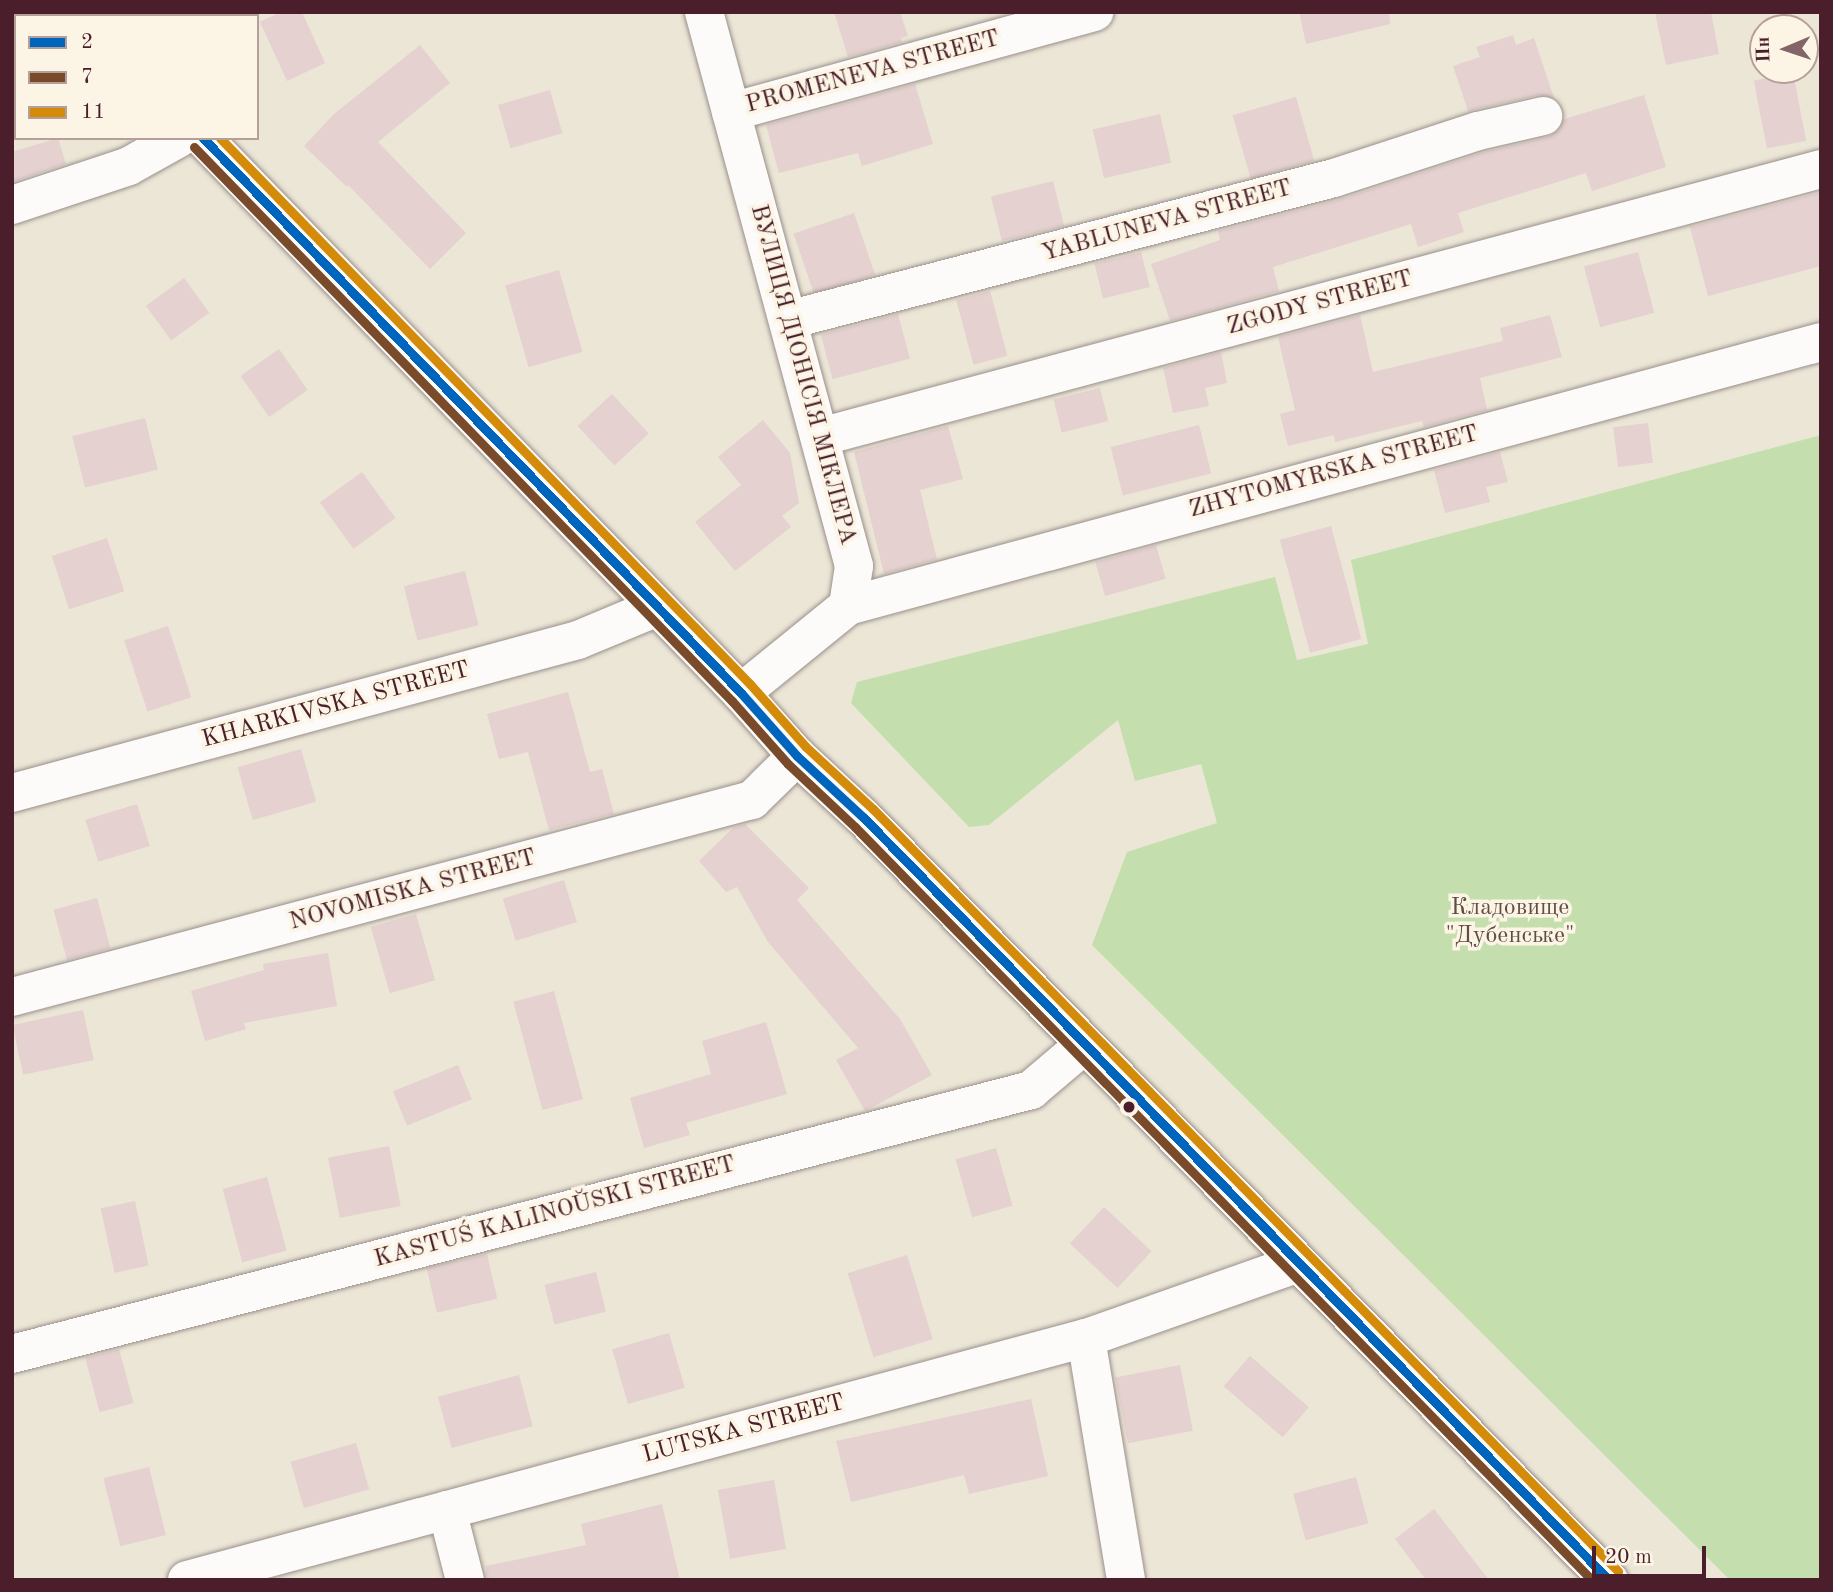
<!DOCTYPE html>
<meta charset="utf-8">
<style>
body{margin:0}
#map{position:relative;width:1833px;height:1592px;overflow:hidden;background:#ece6d7;font-family:"Old Standard TT",serif}
div>[style]{position:absolute}
.green>*{inset:0;background:#c4dfad}
.building>*{inset:0;background:#e4d1d0;transform-origin:0 0}
.roads{filter:drop-shadow(0 0 2px #9a908b) drop-shadow(0 0 2px #9a908b)}
.minor>*{height:38px;margin:-19px;padding:0 19px;transform-origin:19px;border-radius:19px;background:#fcfbf9}
.major>*{height:38px;margin:-19px;padding:0 19px;transform-origin:19px;border-radius:19px;background:#fcfbf9}
.bus-1>*{height:9px;margin:-4.5px;padding:0 4.5px;transform-origin:4.5px;border-radius:4.5px;background:#0065bd}
.bus-2>*{height:9px;margin:-4.5px;padding:0 4.5px;transform-origin:4.5px;border-radius:4.5px;background:#7a4b2a}
.bus-3>*{height:9px;margin:-4.5px;padding:0 4.5px;transform-origin:4.5px;border-radius:4.5px;background:#d48b09}
.dots>*{width:19px;height:19px;translate:-50% -50%;box-sizing:border-box;border:4px solid #fcf5e5;border-radius:50%}
span{translate:-50% -50%;white-space:nowrap;text-align:center;line-height:1.15;-webkit-text-stroke:7px #fcf5e5;paint-order:stroke}
.street-label{font-size:24px;color:#4a1f2b}
.park-label{font-size:24px;color:#604e43}
.frame{position:absolute;inset:0;border:14px solid #4a1f2b;pointer-events:none}
.legend{position:absolute;left:14px;top:14px;width:245px;height:126px;box-sizing:border-box;background:#fcf5e5;border:2px solid #b59f9b;margin:0;padding:9px 12px;list-style:none;font-size:21px;color:#4a1f2b}
.legend li{display:flex;align-items:center;gap:14px;height:35px}
.legend b{width:35px;border:2px solid #b59f9b}
.north{position:absolute;left:1749px;top:14px;width:70px;height:70px;box-sizing:border-box;background:#fcf5e5;border:2px solid #b59f9b;border-radius:50%;rotate:268deg;font-size:19px;font-weight:700;line-height:28px;text-align:center;color:#4a1f2b}
.north::after{content:'';display:block;margin:auto;width:24px;height:32px;background:#836567;clip-path:polygon(50% 0,100% 100%,50% 72%,0 100%)}
.scale{position:absolute;left:1592px;top:1546px;width:114px;height:32px;box-sizing:border-box;border:4px solid #4a1f2b;border-top:0;padding-left:9px;font-size:21px;line-height:24px;white-space:nowrap;color:#4a1f2b;-webkit-text-stroke:5px #fcf5e5;paint-order:stroke}
</style>
<div id="map">
<div class="green">
<div style="clip-path:polygon(1821px 435px,1821px 1580px,1730px 1580px,1092px 945px,1127px 852px,1217px 823px,1201px 764px,1135px 781px,1118px 720px,989px 825px,969px 827px,851px 703px,857px 682px,1275px 577px,1297px 660px,1368px 644px,1351px 560px)"></div>
</div>
<div class="building">
<div style="clip-path:polygon(281px 12px,302px 12px,325px 63px,287px 81px,260px 22px)"></div>
<div style="clip-path:polygon(834px 12px,900px 12px,908px 36px,901px 38px,902px 42px,848px 57px)"></div>
<div style="clip-path:polygon(1299px 12px,1389px 12px,1390px 24px,1306px 44px)"></div>
<div style="clip-path:polygon(1655px 12px,1711px 12px,1719px 54px,1666px 65px)"></div>
<div style="clip-path:polygon(1513px 35px,1516px 45px,1534px 38px,1554px 98px,1538px 95px,1468px 111px,1453px 66px,1480px 57px,1476px 47px)"></div>
<div style="clip-path:polygon(420px 45px,450px 83px,378px 142px,466px 233px,430px 269px,348px 185px,347px 187px,304px 146px,334px 114px)"></div>
<div style="left:1793px;top:73px;width:69px;height:40px;rotate:79deg"></div>
<div style="clip-path:polygon(915px 84px,933px 144px,862px 166px,858px 153px,779px 173px,766px 125px)"></div>
<div style="left:550px;top:90px;width:45px;height:54px;rotate:74deg"></div>
<div style="clip-path:polygon(1644px 95px,1666px 167px,1592px 191px,1586px 173px,1458px 213px,1464px 232px,1418px 247px,1411px 224px,1273px 267px,1279px 291px,1170px 321px,1151px 264px,1220px 240px,1218px 231px,1341px 199px,1484px 152px,1548px 137px,1558px 131px,1564px 119px)"></div>
<div style="left:1296px;top:97px;width:66px;height:66px;rotate:74deg"></div>
<div style="left:1160px;top:114px;width:50px;height:69px;rotate:77deg"></div>
<div style="clip-path:polygon(58px 138px,66px 164px,12px 182px,12px 152px)"></div>
<div style="left:1053px;top:181px;width:46px;height:64px;rotate:76deg"></div>
<div style="clip-path:polygon(1821px 192px,1821px 266px,1708px 296px,1690px 227px)"></div>
<div style="left:854px;top:213px;width:65px;height:64px;rotate:71deg"></div>
<div style="left:1141px;top:252px;width:36px;height:48px;rotate:76deg"></div>
<div style="left:1638px;top:252px;width:63px;height:56px;rotate:75deg"></div>
<div style="left:559px;top:270px;width:85px;height:56px;rotate:74deg"></div>
<div style="left:184px;top:278px;width:43px;height:47px;rotate:54deg"></div>
<div style="left:990px;top:291px;width:67px;height:35px;rotate:75deg"></div>
<div style="left:898px;top:314px;width:46px;height:80px;rotate:75deg"></div>
<div style="clip-path:polygon(1360px 315px,1373px 372px,1503px 341px,1500px 328px,1550px 315px,1562px 357px,1480px 378px,1487px 410px,1424px 427px,1422px 421px,1335px 442px,1334px 435px,1288px 446px,1280px 414px,1295px 410px,1278px 337px)"></div>
<div style="left:279px;top:349px;width:50px;height:47px;rotate:55deg"></div>
<div style="clip-path:polygon(1221px 352px,1227px 383px,1205px 388px,1209px 406px,1173px 413px,1163px 368px)"></div>
<div style="left:1100px;top:388px;width:34px;height:48px;rotate:76deg"></div>
<div style="left:612px;top:394px;width:54px;height:47px;rotate:47deg"></div>
<div style="left:145px;top:418px;width:53px;height:75px;rotate:76deg"></div>
<div style="clip-path:polygon(763px 420px,790px 453px,799px 503px,782px 516px,791px 527px,735px 571px,695px 522px,741px 485px,718px 457px)"></div>
<div style="left:1648px;top:423px;width:40px;height:35px;rotate:83deg"></div>
<div style="left:1199px;top:425px;width:50px;height:91px;rotate:76deg"></div>
<div style="clip-path:polygon(948px 426px,963px 479px,920px 490px,937px 559px,884px 574px,854px 452px)"></div>
<div style="clip-path:polygon(1500px 452px,1508px 482px,1486px 487px,1490px 502px,1445px 513px,1434px 470px)"></div>
<div style="left:362px;top:472px;width:57px;height:52px;rotate:54deg"></div>
<div style="left:1331px;top:526px;width:117px;height:53px;rotate:75deg"></div>
<div style="left:107px;top:538px;width:56px;height:58px;rotate:72deg"></div>
<div style="left:1156px;top:545px;width:35px;height:63px;rotate:74deg"></div>
<div style="left:465px;top:571px;width:56px;height:63px;rotate:76deg"></div>
<div style="left:168px;top:626px;width:75px;height:46px;rotate:72deg"></div>
<div style="clip-path:polygon(568px 692px,590px 772px,602px 769px,614px 814px,549px 830px,528px 752px,499px 759px,487px 714px)"></div>
<div style="left:301px;top:749px;width:55px;height:66px;rotate:74deg"></div>
<div style="left:137px;top:804px;width:44px;height:54px;rotate:73deg"></div>
<div style="clip-path:polygon(745px 824px,809px 888px,797px 900px,900px 1019px,932px 1075px,865px 1111px,836px 1060px,858px 1048px,768px 942px,737px 887px,726px 892px,699px 861px,733px 828px)"></div>
<div style="left:564px;top:880px;width:44px;height:64px;rotate:73deg"></div>
<div style="left:97px;top:898px;width:52px;height:45px;rotate:75deg"></div>
<div style="left:416px;top:914px;width:69px;height:47px;rotate:74deg"></div>
<div style="clip-path:polygon(328px 953px,337px 1006px,244px 1023px,246px 1029px,205px 1041px,191px 991px,264px 970px,263px 964px)"></div>
<div style="left:554px;top:991px;width:112px;height:42px;rotate:75deg"></div>
<div style="left:83px;top:1010px;width:51px;height:72px;rotate:78deg"></div>
<div style="clip-path:polygon(766px 1022px,787px 1094px,686px 1123px,690px 1135px,644px 1148px,630px 1098px,711px 1074px,702px 1041px)"></div>
<div style="left:458px;top:1065px;width:37px;height:70px;rotate:68deg"></div>
<div style="left:389px;top:1146px;width:61px;height:62px;rotate:79deg"></div>
<div style="left:996px;top:1148px;width:60px;height:42px;rotate:74deg"></div>
<div style="left:267px;top:1177px;width:76px;height:46px;rotate:75deg"></div>
<div style="left:135px;top:1201px;width:66px;height:35px;rotate:78deg"></div>
<div style="left:1104px;top:1207px;width:65px;height:50px;rotate:43deg"></div>
<div style="left:487px;top:1254px;width:46px;height:62px;rotate:77deg"></div>
<div style="left:907px;top:1255px;width:88px;height:62px;rotate:73deg"></div>
<div style="left:596px;top:1272px;width:41px;height:53px;rotate:76deg"></div>
<div style="left:669px;top:1333px;width:57px;height:59px;rotate:74deg"></div>
<div style="left:119px;top:1349px;width:56px;height:35px;rotate:75deg"></div>
<div style="left:1250px;top:1356px;width:78px;height:40px;rotate:41deg"></div>
<div style="left:1180px;top:1365px;width:67px;height:66px;rotate:79deg"></div>
<div style="left:519px;top:1375px;width:53px;height:84px;rotate:75deg"></div>
<div style="clip-path:polygon(1031px 1399px,1048px 1476px,969px 1494px,964px 1475px,851px 1502px,836px 1441px)"></div>
<div style="left:356px;top:1443px;width:48px;height:68px;rotate:74deg"></div>
<div style="left:149px;top:1467px;width:70px;height:47px;rotate:76deg"></div>
<div style="left:1356px;top:1477px;width:48px;height:65px;rotate:75deg"></div>
<div style="left:774px;top:1480px;width:70px;height:57px;rotate:80deg"></div>
<div style="clip-path:polygon(662px 1504px,680px 1580px,487px 1580px,486px 1566px,586px 1545px,581px 1524px)"></div>
<div style="clip-path:polygon(1434px 1509px,1489px 1580px,1426px 1580px,1395px 1539px)"></div>
</div>
<div class="roads">
<div class="minor">
<div style="left:704px;top:12px;width:574px;rotate:74.85deg"></div>
<div style="left:854px;top:566px;width:40px;rotate:98.5deg"></div>
<div style="left:848px;top:606px;width:138px;rotate:140.9deg"></div>
<div style="left:731px;top:112px;width:377px;rotate:-15.4deg"></div>
<div style="left:12px;top:205px;width:123px;rotate:-18.4deg"></div>
<div style="left:129px;top:166px;width:57px;rotate:-29.2deg"></div>
<div style="left:788px;top:320px;width:564px;rotate:-14.58deg"></div>
<div style="left:1334px;top:178px;width:151px;rotate:-18.1deg"></div>
<div style="left:1478px;top:131px;width:67px;rotate:-13deg"></div>
<div style="left:820px;top:437px;width:1036px;rotate:-14.99deg"></div>
<div style="left:848px;top:606px;width:1008px;rotate:-15.18deg"></div>
<div style="left:12px;top:793px;width:586px;rotate:-15.13deg"></div>
<div style="left:578px;top:640px;width:83px;rotate:-22.6deg"></div>
<div style="left:12px;top:997px;width:766px;rotate:-14.91deg"></div>
<div style="left:752px;top:800px;width:63px;rotate:-44.4deg"></div>
<div style="left:1086px;top:1338px;width:245px;rotate:80.6deg"></div>
<div style="left:12px;top:1354px;width:1053px;rotate:-14.52deg"></div>
<div style="left:1031px;top:1090px;width:70px;rotate:-40.3deg"></div>
<div style="left:447px;top:1510px;width:72px;rotate:75.6deg"></div>
<div style="left:187px;top:1580px;width:931px;rotate:-15.07deg"></div>
<div style="left:1086px;top:1338px;width:223px;rotate:-19.4deg"></div>
</div>
<div class="major">
<div style="left:80px;top:12px;width:6px;rotate:45deg"></div>
<div style="left:203px;top:138px;width:773px;rotate:45.89deg"></div>
<div style="left:741px;top:693px;width:84px;rotate:48.4deg"></div>
<div style="left:797px;top:756px;width:91px;rotate:42.8deg"></div>
<div style="left:864px;top:818px;width:1066px;rotate:45.65deg"></div>
</div>
</div>
<div class="bus-1">
<div style="left:203px;top:138px;width:773px;rotate:45.89deg"></div>
<div style="left:741px;top:693px;width:84px;rotate:48.4deg"></div>
<div style="left:797px;top:756px;width:91px;rotate:42.8deg"></div>
<div style="left:864px;top:818px;width:1066px;rotate:45.65deg"></div>
</div>
<div class="bus-2">
<div style="left:194px;top:147px;width:772px;rotate:45.84deg"></div>
<div style="left:732px;top:701px;width:84px;rotate:48.4deg"></div>
<div style="left:788px;top:764px;width:92px;rotate:43.2deg"></div>
<div style="left:855px;top:827px;width:1054px;rotate:45.62deg"></div>
</div>
<div class="bus-3">
<div style="left:220px;top:138px;width:761px;rotate:45.85deg"></div>
<div style="left:750px;top:684px;width:84px;rotate:48.4deg"></div>
<div style="left:806px;top:747px;width:91px;rotate:42.8deg"></div>
<div style="left:873px;top:809px;width:1066px;rotate:45.65deg"></div>
</div>
<div class="dots">
<div style="left:1129px;top:1107px;background:#4a1f2b"></div>
</div>
<div class="street-label">
<span style="left:873px;top:73px;rotate:-15deg">PROMENEVA STREET</span>
<span style="left:1167px;top:222px;rotate:-15deg">YABLUNEVA STREET</span>
<span style="left:1320px;top:304px;rotate:-15deg">ZGODY STREET</span>
<span style="left:802px;top:375px;rotate:75deg">ВУЛИЦЯ ДІОНІСІЯ МІКЛЕРА</span>
<span style="left:1334px;top:473px;rotate:-15deg">ZHYTOMYRSKA STREET</span>
<span style="left:336px;top:706px;rotate:-15deg">KHARKIVSKA STREET</span>
<span style="left:413px;top:891px;rotate:-15deg">NOVOMISKA STREET</span>
<span style="left:555px;top:1213px;rotate:-15deg">KASTUŚ KALINOŬSKI STREET</span>
<span style="left:744px;top:1430px;rotate:-15deg">LUTSKA STREET</span>
</div>
<div class="park-label">
<span style="left:1510px;top:923px">Кладовище<br>"Дубенське"</span>
</div>
<div class="frame"></div>
<ul class="legend">
<li><b style="height:9px;background:#0065bd"></b>2</li>
<li><b style="height:9px;background:#7a4b2a"></b>7</li>
<li><b style="height:9px;background:#d48b09"></b>11</li>
</ul>
<div class="north">Пн</div>
<div class="scale">20 m</div>
</div>
